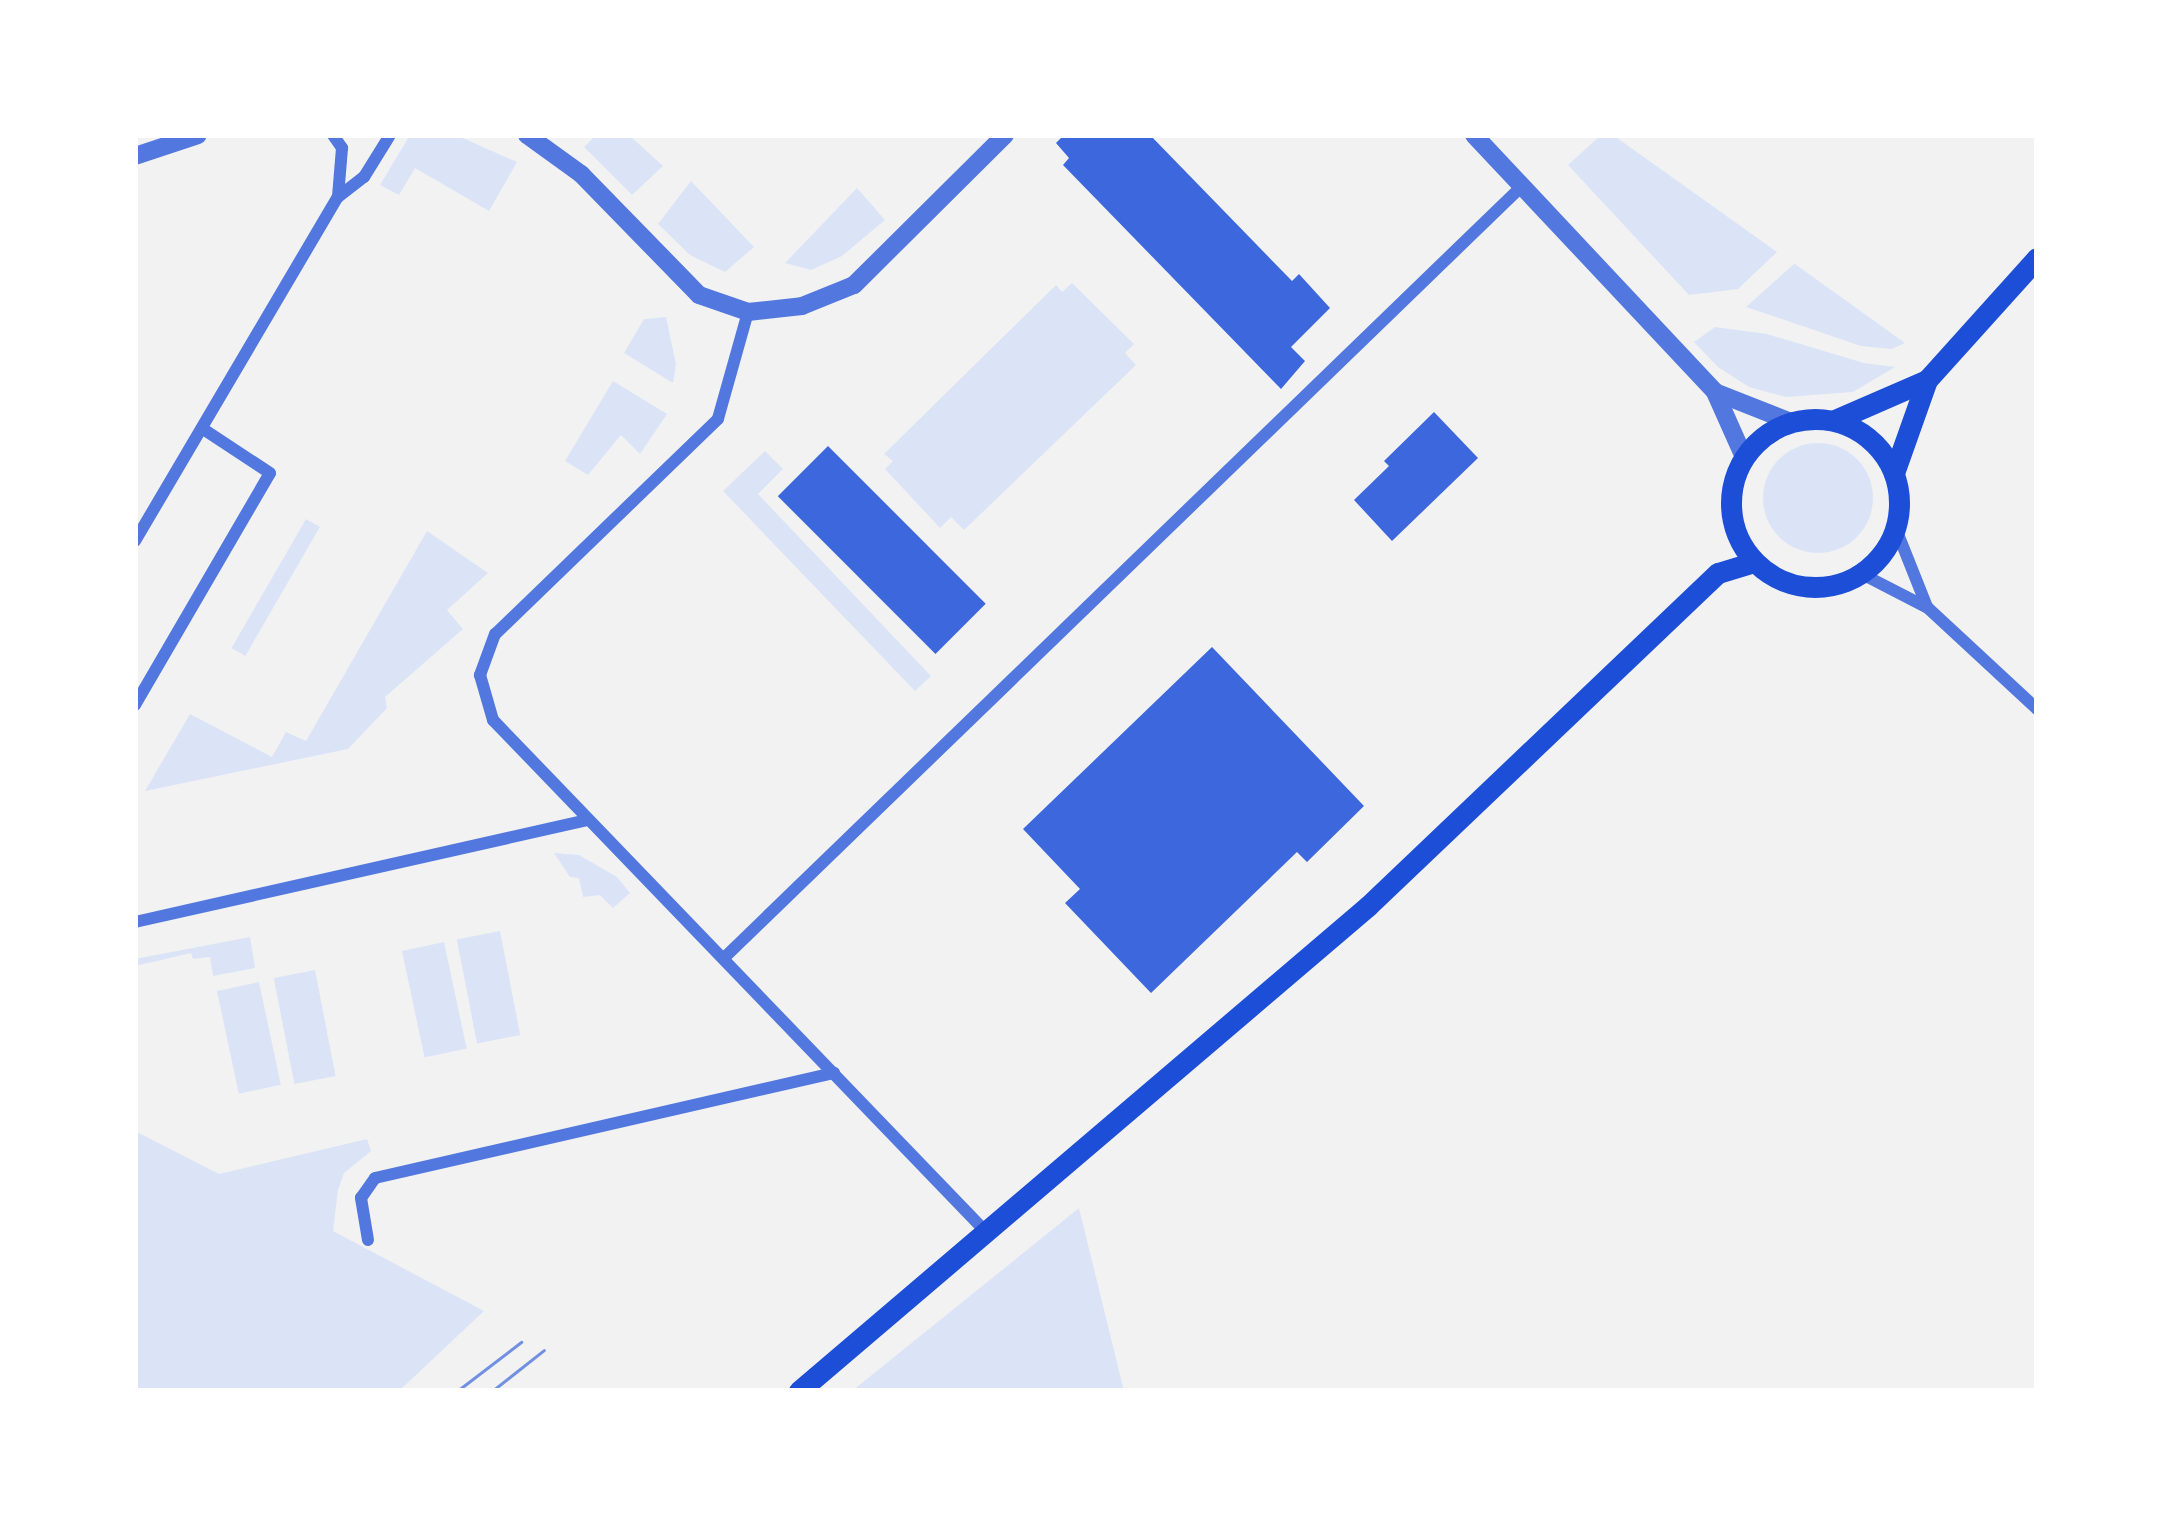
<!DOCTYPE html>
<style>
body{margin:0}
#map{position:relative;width:2172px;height:1526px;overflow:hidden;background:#f2f2f2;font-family:"Nunito Sans",sans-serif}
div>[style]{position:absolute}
.green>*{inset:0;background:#dbe4f7;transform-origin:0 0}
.round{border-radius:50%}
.building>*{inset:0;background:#3d67dc;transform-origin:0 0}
.minor>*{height:12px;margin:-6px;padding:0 6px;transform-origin:6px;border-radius:6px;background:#5277de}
.tertiary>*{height:18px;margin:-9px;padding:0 9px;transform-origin:9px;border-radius:9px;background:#5277de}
.secondary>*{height:21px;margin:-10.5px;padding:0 10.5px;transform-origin:10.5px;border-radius:10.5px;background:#1d4ed8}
.secondary>.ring{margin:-10.5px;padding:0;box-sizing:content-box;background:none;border:21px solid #1d4ed8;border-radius:50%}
.tram>*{height:3px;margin:-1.5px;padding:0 1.5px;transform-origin:1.5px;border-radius:1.5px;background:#7290e2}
span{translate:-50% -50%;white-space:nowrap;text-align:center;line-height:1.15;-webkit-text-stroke:12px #fff;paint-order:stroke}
.frame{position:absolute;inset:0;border:138px solid #fff;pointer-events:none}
</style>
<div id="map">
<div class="green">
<div style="clip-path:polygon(410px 135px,456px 135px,517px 162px,489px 211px,415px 168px,399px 195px,380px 185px)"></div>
<div style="clip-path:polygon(596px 135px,629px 135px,663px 166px,632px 195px,584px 147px)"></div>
<div style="clip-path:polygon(1601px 135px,1613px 135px,1777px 252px,1738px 289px,1689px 295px,1568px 165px)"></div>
<div style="clip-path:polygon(691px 181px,754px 247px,725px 272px,690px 255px,658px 224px)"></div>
<div style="clip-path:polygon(857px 188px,885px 220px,842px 256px,811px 270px,785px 263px)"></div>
<div style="clip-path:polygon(1794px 264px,1795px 264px,1905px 343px,1892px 349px,1861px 346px,1746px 307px)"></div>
<div style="clip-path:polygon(1072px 283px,1134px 344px,1125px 353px,1136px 365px,964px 530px,951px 517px,940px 528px,885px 469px,893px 461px,884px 454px,1056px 285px,1062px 292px)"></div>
<div style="clip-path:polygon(666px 317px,676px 364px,673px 383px,624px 353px,644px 319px)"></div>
<div style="clip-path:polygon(1715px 327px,1767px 334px,1864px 363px,1895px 367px,1853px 392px,1786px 397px,1749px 387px,1718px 367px,1694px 342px)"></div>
<div style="clip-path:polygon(613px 381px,667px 414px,640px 454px,621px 435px,588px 475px,565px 461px)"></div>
<div class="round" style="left:1763px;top:443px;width:110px;height:110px"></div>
<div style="clip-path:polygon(765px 451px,783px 469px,758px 494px,931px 676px,915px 691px,723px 491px)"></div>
<div style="left:306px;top:519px;width:16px;height:149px;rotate:30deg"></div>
<div style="clip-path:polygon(427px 531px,488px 573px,447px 610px,463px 629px,385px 697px,387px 708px,348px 749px,145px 791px,190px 714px,272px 757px,286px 732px,306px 741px)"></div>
<div style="clip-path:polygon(554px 853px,579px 855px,617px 877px,630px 893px,613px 908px,600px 895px,583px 897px,579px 878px,570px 877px)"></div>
<div style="left:500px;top:931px;width:106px;height:44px;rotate:79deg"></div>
<div style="clip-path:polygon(250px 937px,255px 968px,213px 976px,210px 957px,193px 959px,191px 953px,135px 966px,135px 959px)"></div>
<div style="left:444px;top:942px;width:109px;height:43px;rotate:78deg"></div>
<div style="left:315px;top:970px;width:108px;height:42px;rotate:79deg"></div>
<div style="left:259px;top:982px;width:105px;height:43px;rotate:78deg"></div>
<div style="clip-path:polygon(135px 1131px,219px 1174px,367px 1139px,371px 1151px,344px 1173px,338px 1190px,333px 1231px,484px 1311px,399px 1391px,135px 1391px)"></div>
<div style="clip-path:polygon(1079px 1208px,1124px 1391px,852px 1391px)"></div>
</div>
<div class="building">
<div style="clip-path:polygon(1064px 135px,1150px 135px,1292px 281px,1299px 274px,1330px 308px,1291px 347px,1305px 361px,1281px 389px,1063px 165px,1069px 158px,1056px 143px)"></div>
<div style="clip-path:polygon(1434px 412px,1478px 458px,1392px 541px,1354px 500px,1389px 466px,1384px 461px)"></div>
<div style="left:828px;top:446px;width:223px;height:71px;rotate:45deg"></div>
<div style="clip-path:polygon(1212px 647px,1364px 806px,1307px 862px,1297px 852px,1151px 993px,1065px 903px,1080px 889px,1023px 829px)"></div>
</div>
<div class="minor">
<div style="left:333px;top:135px;width:16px;rotate:55deg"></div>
<div style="left:342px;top:148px;width:49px;rotate:94.7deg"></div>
<div style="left:748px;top:312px;width:111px;rotate:105.7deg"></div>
<div style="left:718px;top:419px;width:310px;rotate:136deg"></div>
<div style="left:495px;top:634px;width:44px;rotate:110.1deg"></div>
<div style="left:480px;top:675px;width:47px;rotate:73.9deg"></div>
<div style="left:493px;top:720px;width:711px;rotate:46.08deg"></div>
<div style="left:1896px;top:529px;width:84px;rotate:68.3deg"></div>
<div style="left:135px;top:541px;width:399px;rotate:-59.5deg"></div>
<div style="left:338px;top:197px;width:33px;rotate:-38deg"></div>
<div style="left:364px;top:177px;width:49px;rotate:-58.2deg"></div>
<div style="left:1862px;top:574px;width:74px;rotate:27.3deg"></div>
<div style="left:1928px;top:608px;width:149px;rotate:42.8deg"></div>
<div style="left:135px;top:705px;width:268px;rotate:-59.8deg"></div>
<div style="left:270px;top:473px;width:80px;rotate:-146.7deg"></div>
<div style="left:135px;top:922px;width:462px;rotate:-12.7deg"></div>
<div style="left:725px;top:957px;width:1110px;rotate:-44.05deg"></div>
<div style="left:368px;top:1240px;width:43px;rotate:-99.5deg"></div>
<div style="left:361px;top:1198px;width:24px;rotate:-55deg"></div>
<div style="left:375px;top:1178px;width:471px;rotate:-12.9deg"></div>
</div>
<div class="tertiary">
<div style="left:527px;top:135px;width:67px;rotate:35.8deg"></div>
<div style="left:581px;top:174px;width:169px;rotate:45.7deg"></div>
<div style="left:699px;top:295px;width:52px;rotate:19.1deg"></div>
<div style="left:748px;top:312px;width:54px;rotate:-6.3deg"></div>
<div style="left:802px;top:306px;width:56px;rotate:-22deg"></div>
<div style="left:854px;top:285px;width:213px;rotate:-44.8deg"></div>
<div style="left:1474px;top:135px;width:352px;rotate:46.8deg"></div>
<div style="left:1715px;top:392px;width:71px;rotate:66deg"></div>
<div style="left:135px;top:156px;width:66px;rotate:-18.4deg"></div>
<div style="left:1715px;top:392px;width:82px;rotate:21.5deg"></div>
</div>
<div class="secondary">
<div class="ring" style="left:1731px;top:419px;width:147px;height:147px"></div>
<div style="left:1835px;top:420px;width:100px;rotate:-23.5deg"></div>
<div style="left:1894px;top:473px;width:99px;rotate:-70.5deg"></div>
<div style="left:1927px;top:380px;width:164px;rotate:-48deg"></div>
<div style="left:799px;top:1391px;width:748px;rotate:-40.44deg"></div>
<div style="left:1368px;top:906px;width:483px;rotate:-43.6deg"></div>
<div style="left:1718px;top:573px;width:37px;rotate:-17deg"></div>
</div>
<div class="tram">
<div style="left:457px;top:1391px;width:81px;rotate:-37.4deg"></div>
<div style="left:492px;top:1391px;width:66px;rotate:-38.3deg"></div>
</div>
<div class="frame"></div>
</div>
